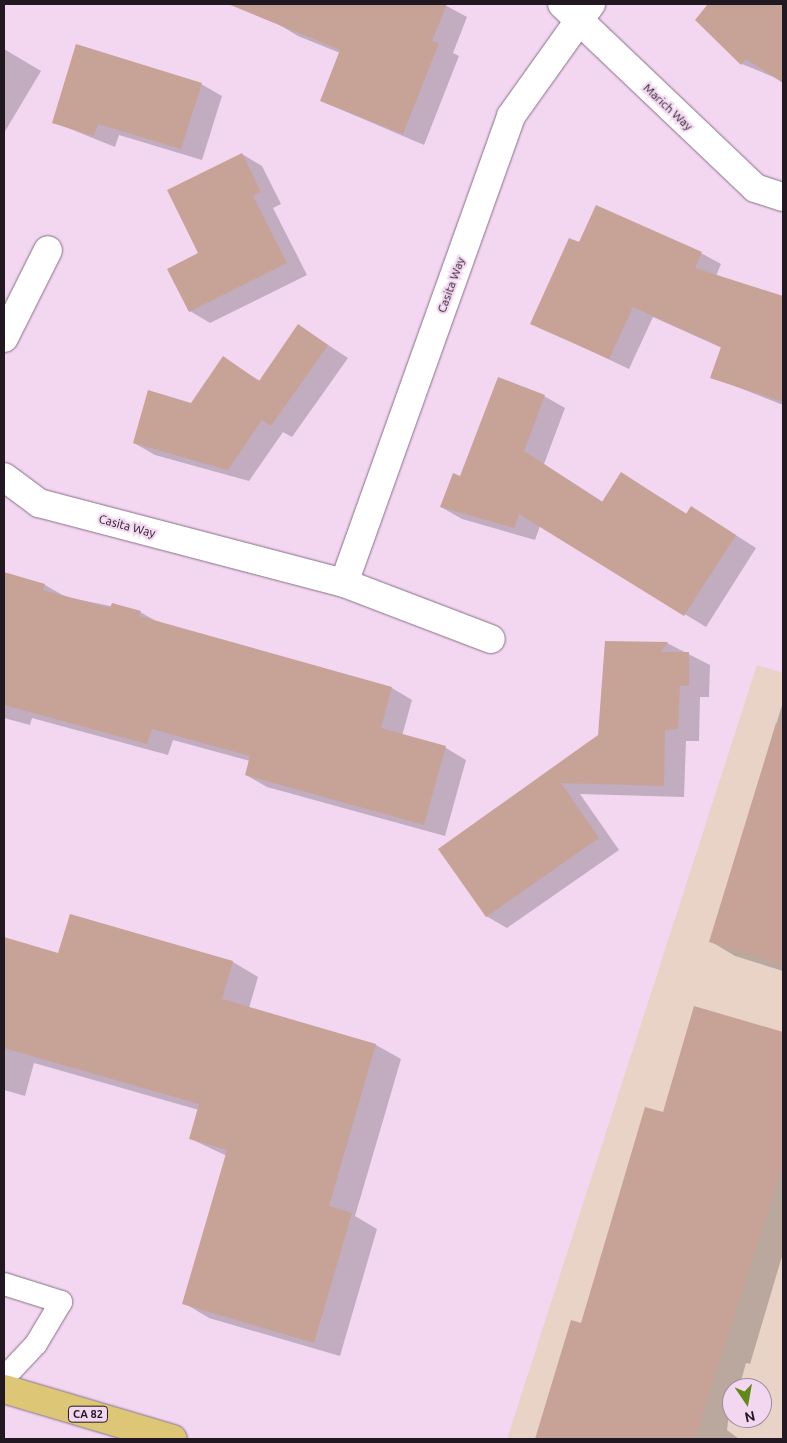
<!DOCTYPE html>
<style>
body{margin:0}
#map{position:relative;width:787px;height:1443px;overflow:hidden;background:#f3d7f1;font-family:Ubuntu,sans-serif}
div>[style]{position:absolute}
.commercial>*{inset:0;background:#e9d2c6}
.shadow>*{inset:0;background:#0003}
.building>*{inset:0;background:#c7a397}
.roads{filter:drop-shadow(0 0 1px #886f86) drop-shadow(0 0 1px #886f86)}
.lane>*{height:22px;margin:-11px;padding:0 11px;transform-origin:11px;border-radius:11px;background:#fff}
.street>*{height:28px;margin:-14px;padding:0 14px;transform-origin:14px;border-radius:14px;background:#fff}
.primary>*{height:28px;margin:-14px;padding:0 14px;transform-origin:14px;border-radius:14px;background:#ddc676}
span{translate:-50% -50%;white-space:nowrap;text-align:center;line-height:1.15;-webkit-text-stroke:4.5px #f3d7f1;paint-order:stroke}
.shield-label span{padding:1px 4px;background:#f3d7f1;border:1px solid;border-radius:4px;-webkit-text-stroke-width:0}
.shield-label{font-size:11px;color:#221821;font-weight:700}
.street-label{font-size:12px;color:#221821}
.frame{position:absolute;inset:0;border:5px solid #221821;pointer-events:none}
.north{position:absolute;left:722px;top:1378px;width:50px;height:50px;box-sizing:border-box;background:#f3d7f1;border:1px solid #9f8b9e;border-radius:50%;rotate:168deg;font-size:14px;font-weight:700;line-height:20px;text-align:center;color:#221821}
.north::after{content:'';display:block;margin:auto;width:18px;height:22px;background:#608915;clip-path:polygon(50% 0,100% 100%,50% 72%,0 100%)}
</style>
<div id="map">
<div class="commercial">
<div style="clip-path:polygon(evenodd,757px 665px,783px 673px,783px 1439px,507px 1439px,757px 665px,732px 1388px,762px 1388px,762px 1418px,732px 1418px,732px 1388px)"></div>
</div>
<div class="shadow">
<div style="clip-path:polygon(253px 4px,443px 4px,467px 17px,453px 53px,459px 56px,424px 145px,321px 101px,340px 53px,298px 36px,278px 24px,282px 15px)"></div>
<div style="clip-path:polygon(708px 4px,783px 4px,783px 81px,742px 64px,696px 20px)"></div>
<div style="clip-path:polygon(4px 49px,41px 71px,4px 133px)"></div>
<div style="clip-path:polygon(201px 84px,222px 96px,202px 160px,119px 135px,115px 147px,53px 122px)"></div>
<div style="clip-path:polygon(242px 154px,262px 166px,281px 204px,273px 208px,307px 275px,210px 323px,190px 311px,200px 253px)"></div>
<div style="clip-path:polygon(579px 244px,701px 253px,721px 264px,716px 276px,783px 297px,783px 405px,712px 377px,722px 348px,653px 317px,629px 369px,532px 323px)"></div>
<div style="clip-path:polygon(299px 326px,348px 358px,292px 437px,283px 432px,249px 481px,155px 455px,134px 443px,191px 404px,223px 358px,260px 381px)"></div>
<div style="clip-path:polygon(544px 396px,565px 408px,544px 464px,603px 502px,642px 486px,687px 514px,712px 520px,756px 548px,706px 627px,540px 526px,535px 540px,462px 519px,441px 507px,461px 478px)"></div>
<div style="clip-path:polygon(4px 573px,45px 585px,66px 597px,140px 612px,158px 622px,392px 688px,412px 700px,402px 736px,446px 748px,466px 760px,445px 836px,267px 787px,246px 775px,250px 761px,173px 740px,168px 755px,32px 718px,30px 725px,4px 718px)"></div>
<div style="clip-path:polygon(606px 643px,667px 643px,710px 665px,709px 697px,700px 697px,699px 741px,686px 741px,684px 797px,580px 794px,619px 850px,507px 928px,486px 916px,439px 849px,600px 736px)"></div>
<div style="clip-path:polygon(783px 702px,783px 971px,735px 956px,710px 941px)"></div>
<div style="clip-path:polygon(71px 915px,233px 962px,258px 977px,249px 1008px,376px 1045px,401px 1059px,355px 1216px,377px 1229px,340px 1356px,209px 1318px,184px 1303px,227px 1156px,191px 1139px,199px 1110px,34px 1063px,25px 1096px,4px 1090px,4px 939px,59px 955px)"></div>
<div style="clip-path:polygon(695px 1007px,783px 1033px,783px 1253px,750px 1364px,746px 1363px,739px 1388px,732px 1388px,727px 1430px,739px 1439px,537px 1439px,572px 1321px,582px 1324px,664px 1114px)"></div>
</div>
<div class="building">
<div style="clip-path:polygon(228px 4px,447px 4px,432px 41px,439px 43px,403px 134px,320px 101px,340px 50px)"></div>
<div style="clip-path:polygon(708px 4px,783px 4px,783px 83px,746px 59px,741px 65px,695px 20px)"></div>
<div style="clip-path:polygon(76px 44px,202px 83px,181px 149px,98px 124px,94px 136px,52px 123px)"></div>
<div style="clip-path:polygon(242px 153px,261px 192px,253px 196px,287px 263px,189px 312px,167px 269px,198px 253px,167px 190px)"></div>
<div style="clip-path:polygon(596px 205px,702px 252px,695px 268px,783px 296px,783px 402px,710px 378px,721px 347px,633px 307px,609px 359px,530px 324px,569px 238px,579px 242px)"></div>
<div style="clip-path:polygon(298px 324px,328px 345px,271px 426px,262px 420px,228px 470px,133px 443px,148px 390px,191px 403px,223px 356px,259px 381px)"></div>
<div style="clip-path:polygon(498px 377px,545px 395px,524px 451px,602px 502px,621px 472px,686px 514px,691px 506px,736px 535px,684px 616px,519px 514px,514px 528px,440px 507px,453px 473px,460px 476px)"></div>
<div style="clip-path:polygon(4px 572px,45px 584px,43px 590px,110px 608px,112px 603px,141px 611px,139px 616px,392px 687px,381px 728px,446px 746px,424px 825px,245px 775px,250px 756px,152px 729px,147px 744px,4px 705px)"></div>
<div style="clip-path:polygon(605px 641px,668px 642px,661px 652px,689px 652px,689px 686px,680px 686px,678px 729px,665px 730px,664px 786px,561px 783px,599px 838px,486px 917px,438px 849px,598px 735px)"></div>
<div style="clip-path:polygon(776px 723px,783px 725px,783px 965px,709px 942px)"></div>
<div style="clip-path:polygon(70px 914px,233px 961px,222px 999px,376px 1044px,329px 1206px,352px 1213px,314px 1343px,182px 1304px,227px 1150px,189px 1139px,199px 1104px,4px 1048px,4px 937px,58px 953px)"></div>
<div style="clip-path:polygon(694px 1006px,783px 1032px,783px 1163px,695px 1439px,535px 1439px,571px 1320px,581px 1323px,645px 1107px,663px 1112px)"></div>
</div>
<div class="roads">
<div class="lane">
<div style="left:4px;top:1284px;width:60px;rotate:17.5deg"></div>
<div style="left:61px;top:1302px;width:49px;rotate:120.8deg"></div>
<div style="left:36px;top:1344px;width:47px;rotate:133.3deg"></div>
</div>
<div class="street">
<div style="left:562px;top:4px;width:267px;rotate:43.6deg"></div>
<div style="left:755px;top:188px;width:29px;rotate:18deg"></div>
<div style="left:4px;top:338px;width:98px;rotate:-63.4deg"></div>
<div style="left:4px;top:477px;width:44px;rotate:36.6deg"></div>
<div style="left:39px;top:503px;width:315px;rotate:14.7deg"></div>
<div style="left:344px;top:583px;width:157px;rotate:20.9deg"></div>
<div style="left:344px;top:583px;width:496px;rotate:-70.3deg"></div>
<div style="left:511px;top:116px;width:138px;rotate:-54.5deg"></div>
</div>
<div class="primary">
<div style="left:4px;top:1389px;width:176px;rotate:16.5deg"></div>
</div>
</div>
<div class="shield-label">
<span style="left:88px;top:1414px">CA 82</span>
</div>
<div class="street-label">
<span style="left:668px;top:107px;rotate:43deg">Marich Way</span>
<span style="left:451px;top:285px;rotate:-70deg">Casita Way</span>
<span style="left:127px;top:526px;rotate:15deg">Casita Way</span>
</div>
<div class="frame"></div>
<div class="north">N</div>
</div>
